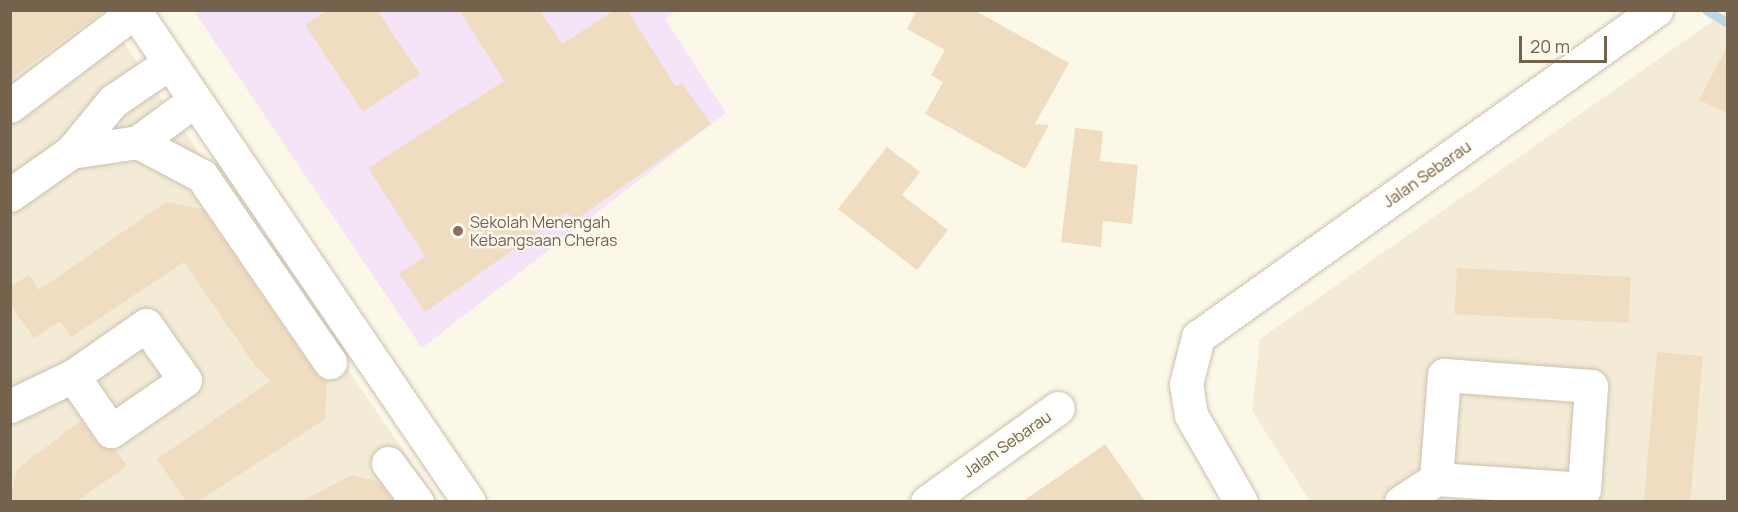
<!DOCTYPE html>
<style>
body{margin:0}
#map{position:relative;width:1738px;height:512px;overflow:hidden;background:#fcf8e8;font-family:Manrope,sans-serif}
div>[style]{position:absolute}
.residential>*{inset:0;background:#f3ebd6}
.education>*{inset:0;background:#f5e4f8}
.stream>*{height:9px;margin:-4.5px;padding:0 4.5px;transform-origin:4.5px;border-radius:4.5px;background:#bdd8e5}
.building>*{inset:0;background:#f0dcc0;transform-origin:0 0}
.roads{filter:drop-shadow(0 0 2px #cdc1ae) drop-shadow(0 0 2px #cdc1ae)}
.minor>*{height:33px;margin:-16.5px;padding:0 16.5px;transform-origin:16.5px;border-radius:16.5px;background:#fff}
.dots>*{width:16px;height:16px;translate:-50% -50%;box-sizing:border-box;border:3px solid #fefbee;border-radius:50%}
span{translate:-50% -50%;white-space:nowrap;text-align:center;line-height:1.15;-webkit-text-stroke:4.5px #fefbee;paint-order:stroke}
.street-label{font-size:16px;color:#75624d}
.education-label{font-size:16px;color:#785e54}
.left{translate:0 -50%;text-align:left}
.frame{position:absolute;inset:0;border:12px solid #75624d;pointer-events:none}
.scale{position:absolute;left:1519px;top:36px;width:88px;height:27px;box-sizing:border-box;border:3px solid #75624d;border-top:0;padding-left:8px;font-size:18px;line-height:21px;white-space:nowrap;color:#75624d;-webkit-text-stroke:4px #fefbee;paint-order:stroke}
</style>
<div id="map">
<div class="residential">
<div style="clip-path:polygon(10px 11px,102px 11px,438px 501px,11px 501px)"></div>
<div style="clip-path:polygon(1727px 11px,1727px 501px,1310px 501px,1252px 411px,1260px 339px)"></div>
</div>
<div class="education">
<div style="clip-path:polygon(194px 11px,676px 11px,665px 19px,726px 113px,422px 348px)"></div>
</div>
<div class="stream">
<div style="left:1706px;top:10px;width:26px;rotate:31deg"></div>
</div>
<div class="building">
<div style="clip-path:polygon(10px 10px,105px 10px,10px 79px)"></div>
<div style="clip-path:polygon(327px 10px,377px 10px,420px 74px,363px 112px,305px 25px)"></div>
<div style="clip-path:polygon(459px 10px,540px 10px,562px 44px,615px 10px,627px 10px,676px 87px,682px 83px,711px 124px,574px 221px,567px 212px,425px 312px,399px 274px,425px 256px,368px 168px,504px 81px)"></div>
<div style="clip-path:polygon(917px 10px,974px 10px,1069px 63px,1035px 124px,1049px 125px,1025px 169px,925px 114px,943px 82px,931px 75px,945px 50px,907px 29px)"></div>
<div style="clip-path:polygon(1728px 45px,1728px 113px,1699px 100px)"></div>
<div style="clip-path:polygon(1075px 128px,1103px 131px,1100px 161px,1138px 165px,1132px 224px,1103px 221px,1101px 247px,1061px 242px)"></div>
<div style="clip-path:polygon(887px 147px,920px 172px,902px 195px,948px 230px,917px 270px,838px 209px)"></div>
<div style="clip-path:polygon(166px 202px,202px 209px,315px 373px,327px 380px,325px 419px,199px 501px,186px 501px,157px 459px,271px 381px,254px 364px,184px 262px,71px 337px,60px 321px,34px 338px,10px 304px,10px 287px,29px 275px,39px 290px)"></div>
<div style="left:1457px;top:268px;width:174px;height:46px;rotate:3deg"></div>
<div style="left:1657px;top:352px;width:46px;height:149px;rotate:5deg"></div>
<div style="clip-path:polygon(81px 421px,96px 442px,104px 448px,115px 449px,127px 466px,77px 501px,10px 501px,17px 469px)"></div>
<div style="clip-path:polygon(1105px 444px,1145px 501px,1023px 501px,1080px 462px)"></div>
<div style="clip-path:polygon(352px 475px,379px 482px,393px 501px,302px 501px)"></div>
</div>
<div class="roads">
<div class="minor">
<div style="left:134px;top:10px;width:595px;rotate:55.75deg"></div>
<div style="left:10px;top:106px;width:156px;rotate:-37.2deg"></div>
<div style="left:138px;top:142px;width:72px;rotate:28deg"></div>
<div style="left:202px;top:176px;width:226px;rotate:55.5deg"></div>
<div style="left:71px;top:152px;width:68px;rotate:-8.5deg"></div>
<div style="left:138px;top:142px;width:71px;rotate:-36.4deg"></div>
<div style="left:10px;top:195px;width:75px;rotate:-35.2deg"></div>
<div style="left:71px;top:152px;width:66px;rotate:-50.5deg"></div>
<div style="left:113px;top:101px;width:68px;rotate:-34.2deg"></div>
<div style="left:10px;top:406px;width:70px;rotate:-25.5deg"></div>
<div style="left:73px;top:376px;width:89px;rotate:-34.9deg"></div>
<div style="left:146px;top:325px;width:67px;rotate:54.7deg"></div>
<div style="left:185px;top:380px;width:90px;rotate:145.4deg"></div>
<div style="left:111px;top:431px;width:67px;rotate:-124.6deg"></div>
<div style="left:388px;top:463px;width:49px;rotate:53.4deg"></div>
<div style="left:927px;top:502px;width:161px;rotate:-35.7deg"></div>
<div style="left:1241px;top:502px;width:100px;rotate:-119.9deg"></div>
<div style="left:1191px;top:415px;width:31px;rotate:-99deg"></div>
<div style="left:1186px;top:384px;width:49px;rotate:-75.7deg"></div>
<div style="left:1198px;top:337px;width:563px;rotate:-35.53deg"></div>
<div style="left:1401px;top:502px;width:42px;rotate:-33.3deg"></div>
<div style="left:1436px;top:479px;width:148px;rotate:3.9deg"></div>
<div style="left:1584px;top:489px;width:103px;rotate:-86.1deg"></div>
<div style="left:1591px;top:386px;width:147px;rotate:-175.7deg"></div>
<div style="left:1444px;top:375px;width:104px;rotate:94.4deg"></div>
</div>
</div>
<div class="dots">
<div style="left:458px;top:231px;background:#8d6e63"></div>
</div>
<div class="street-label">
<span style="left:1427px;top:174px;rotate:-35deg">Jalan Sebarau</span>
<span style="left:1007px;top:444px;rotate:-35deg">Jalan Sebarau</span>
</div>
<div class="education-label">
<span class="left" style="left:470px;top:231px">Sekolah Menengah<br>Kebangsaan Cheras</span>
</div>
<div class="frame"></div>
<div class="scale">20 m</div>
</div>
